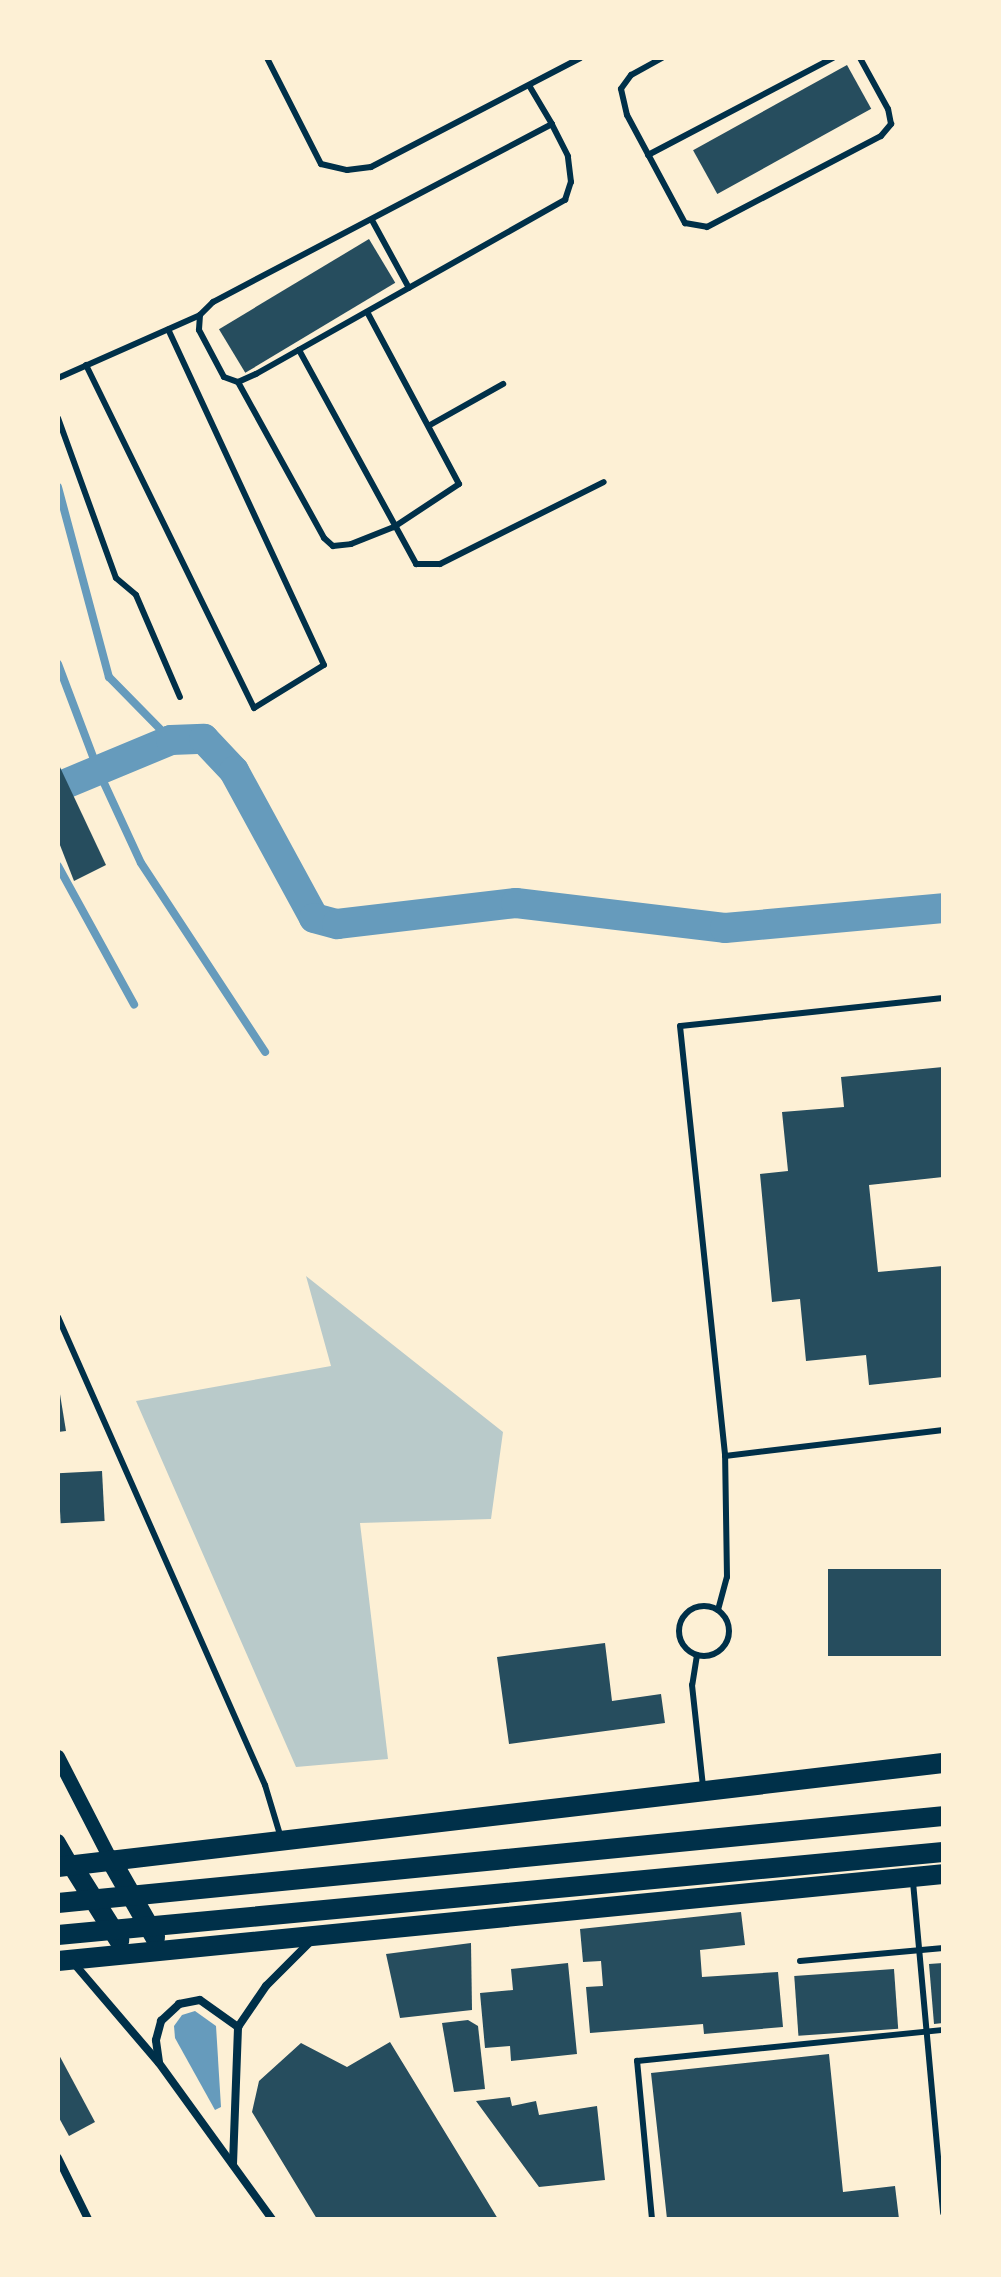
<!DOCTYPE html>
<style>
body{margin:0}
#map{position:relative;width:1001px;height:2277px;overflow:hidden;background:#fdf0d5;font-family:"Times New Roman",serif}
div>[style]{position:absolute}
.green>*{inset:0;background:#b9caca}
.water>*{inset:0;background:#669bbc}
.stream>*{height:8px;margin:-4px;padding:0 4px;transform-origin:4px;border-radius:4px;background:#669bbc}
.canal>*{height:30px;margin:-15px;padding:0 15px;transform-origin:15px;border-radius:15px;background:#669bbc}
.building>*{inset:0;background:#264d5e;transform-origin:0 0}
.service>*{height:6px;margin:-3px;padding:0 3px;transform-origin:3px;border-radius:3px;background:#003049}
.service>.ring{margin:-3px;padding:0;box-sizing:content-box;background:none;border:6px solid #003049;border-radius:50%}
.minor>*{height:8px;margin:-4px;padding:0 4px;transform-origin:4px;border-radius:4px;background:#003049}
.tertiary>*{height:14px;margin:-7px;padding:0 7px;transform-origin:7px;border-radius:7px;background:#003049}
.primary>*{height:20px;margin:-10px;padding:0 10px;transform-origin:10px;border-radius:10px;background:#003049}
span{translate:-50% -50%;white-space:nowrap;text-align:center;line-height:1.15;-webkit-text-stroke:7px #fdf0d5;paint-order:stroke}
.frame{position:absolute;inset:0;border:60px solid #fdf0d5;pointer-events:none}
</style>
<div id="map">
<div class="green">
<div style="clip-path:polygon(306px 1276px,503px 1432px,491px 1519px,360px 1523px,388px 1759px,296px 1767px,136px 1401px,331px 1366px)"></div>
</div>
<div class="water">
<div style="clip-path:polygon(195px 2011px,216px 2026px,221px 2107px,215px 2110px,175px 2038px,174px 2026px,182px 2015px)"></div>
</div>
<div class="stream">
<div style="left:58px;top:487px;width:197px;rotate:75deg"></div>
<div style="left:109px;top:677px;width:88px;rotate:45.5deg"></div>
<div style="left:58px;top:664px;width:113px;rotate:69.3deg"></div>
<div style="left:98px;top:770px;width:102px;rotate:65.2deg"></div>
<div style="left:141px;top:863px;width:226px;rotate:56.7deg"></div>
<div style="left:58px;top:866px;width:158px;rotate:61.2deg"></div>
</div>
<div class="canal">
<div style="left:58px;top:787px;width:122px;rotate:-22.6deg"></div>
<div style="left:171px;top:740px;width:33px;rotate:-2deg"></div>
<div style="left:204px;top:739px;width:44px;rotate:46.8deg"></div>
<div style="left:234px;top:771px;width:167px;rotate:61.4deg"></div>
<div style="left:314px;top:918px;width:24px;rotate:15deg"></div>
<div style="left:337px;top:924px;width:180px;rotate:-6.7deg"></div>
<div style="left:516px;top:903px;width:210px;rotate:6.8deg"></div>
<div style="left:725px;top:928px;width:219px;rotate:-5.2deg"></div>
</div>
<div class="building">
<div style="left:847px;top:65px;width:50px;height:176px;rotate:61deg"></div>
<div style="left:369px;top:239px;width:51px;height:175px;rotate:59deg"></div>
<div style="clip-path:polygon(58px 763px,106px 865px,74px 881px,58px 840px)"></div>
<div style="clip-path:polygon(943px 1067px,943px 1177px,869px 1185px,878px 1272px,943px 1266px,943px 1377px,869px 1385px,866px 1355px,806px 1361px,800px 1299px,772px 1302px,760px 1174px,788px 1171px,782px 1112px,844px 1107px,841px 1077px)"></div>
<div style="clip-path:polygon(58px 1382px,66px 1431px,58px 1432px)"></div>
<div style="left:102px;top:1471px;width:50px;height:44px;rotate:87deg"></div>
<div style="left:943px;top:1569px;width:87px;height:115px;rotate:90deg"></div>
<div style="clip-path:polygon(605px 1643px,612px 1701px,661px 1694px,665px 1723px,509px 1744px,497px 1657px)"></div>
<div style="clip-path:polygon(741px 1912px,745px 1945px,700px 1950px,702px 1977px,778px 1972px,783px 2027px,704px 2034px,703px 2024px,590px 2033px,586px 1987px,603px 1986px,601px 1961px,583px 1962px,580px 1929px)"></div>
<div style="clip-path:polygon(471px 1943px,472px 2010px,400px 2018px,386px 1954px)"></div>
<div style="clip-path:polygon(568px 1963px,577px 2054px,511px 2061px,510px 2046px,485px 2048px,480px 1993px,513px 1990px,511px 1969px)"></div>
<div style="clip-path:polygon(943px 1963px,943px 2023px,934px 2024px,929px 1964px)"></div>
<div style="left:894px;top:1969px;width:60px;height:100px;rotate:86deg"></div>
<div style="clip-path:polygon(468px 2020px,478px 2026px,485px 2089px,454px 2092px,442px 2023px)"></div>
<div style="clip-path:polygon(390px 2042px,498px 2219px,317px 2219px,252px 2112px,259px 2081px,301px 2043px,347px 2067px)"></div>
<div style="clip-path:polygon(58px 2053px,95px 2122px,69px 2136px,58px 2116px)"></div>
<div style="clip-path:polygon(829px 2054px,843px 2192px,895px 2186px,899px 2219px,667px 2219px,651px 2073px)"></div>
<div style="clip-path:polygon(510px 2097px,512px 2106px,536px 2101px,539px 2115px,597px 2106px,605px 2180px,539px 2187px,476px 2101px)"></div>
</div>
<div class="service">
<div style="left:267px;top:58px;width:119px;rotate:63deg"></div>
<div style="left:321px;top:164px;width:27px;rotate:13deg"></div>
<div style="left:347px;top:170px;width:24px;rotate:-7deg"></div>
<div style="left:371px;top:167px;width:236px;rotate:-27.5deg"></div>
<div style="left:662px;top:58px;width:35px;rotate:151deg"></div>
<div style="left:631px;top:75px;width:17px;rotate:126deg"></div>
<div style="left:621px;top:89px;width:27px;rotate:77deg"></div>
<div style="left:627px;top:115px;width:123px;rotate:61.8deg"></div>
<div style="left:685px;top:223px;width:22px;rotate:10deg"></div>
<div style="left:707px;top:227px;width:196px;rotate:-27.6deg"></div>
<div style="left:881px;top:136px;width:16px;rotate:-50deg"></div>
<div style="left:891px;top:124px;width:15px;rotate:-101deg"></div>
<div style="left:888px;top:109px;width:58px;rotate:-118.8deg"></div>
<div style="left:530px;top:87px;width:43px;rotate:59.3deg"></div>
<div style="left:552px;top:124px;width:383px;rotate:152.3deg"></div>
<div style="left:213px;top:302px;width:18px;rotate:135deg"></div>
<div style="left:200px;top:315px;width:15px;rotate:94deg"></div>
<div style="left:199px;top:330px;width:53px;rotate:62deg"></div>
<div style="left:224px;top:377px;width:15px;rotate:20deg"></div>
<div style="left:238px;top:382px;width:20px;rotate:-24deg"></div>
<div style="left:256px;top:374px;width:355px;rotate:-29.4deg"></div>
<div style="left:565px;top:200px;width:19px;rotate:-72deg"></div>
<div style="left:571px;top:182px;width:26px;rotate:-97deg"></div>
<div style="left:568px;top:156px;width:36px;rotate:-117deg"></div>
<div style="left:648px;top:155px;width:209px;rotate:-27.7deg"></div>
<div style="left:373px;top:222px;width:75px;rotate:61.4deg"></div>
<div style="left:299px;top:350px;width:244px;rotate:61.3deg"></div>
<div style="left:416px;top:564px;width:24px"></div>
<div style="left:440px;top:564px;width:183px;rotate:-26.6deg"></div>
<div style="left:86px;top:365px;width:382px;rotate:63.9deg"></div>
<div style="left:254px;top:708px;width:82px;rotate:-31.6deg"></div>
<div style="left:324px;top:665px;width:370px;rotate:-114.9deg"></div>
<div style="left:58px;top:378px;width:155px;rotate:-23.9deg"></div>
<div style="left:238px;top:382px;width:178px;rotate:61.1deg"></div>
<div style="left:324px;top:538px;width:12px;rotate:42deg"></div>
<div style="left:333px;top:546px;width:18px;rotate:-6deg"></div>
<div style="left:351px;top:544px;width:46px;rotate:-21.6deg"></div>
<div style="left:394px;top:527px;width:78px;rotate:-33.5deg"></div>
<div style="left:459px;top:484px;width:195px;rotate:-118.1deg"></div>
<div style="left:58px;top:418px;width:170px;rotate:70.1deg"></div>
<div style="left:116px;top:578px;width:26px;rotate:40deg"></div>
<div style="left:136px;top:595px;width:111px;rotate:66.7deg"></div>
<div style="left:430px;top:425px;width:84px;rotate:-29.3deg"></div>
<div style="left:943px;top:998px;width:264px;rotate:173.9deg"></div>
<div style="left:680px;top:1026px;width:432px;rotate:84deg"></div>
<div style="left:725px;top:1456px;width:220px;rotate:-6.8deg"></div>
<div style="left:58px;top:1317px;width:512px;rotate:66.14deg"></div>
<div style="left:265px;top:1785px;width:55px;rotate:73.2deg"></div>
<div class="ring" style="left:679px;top:1606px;width:44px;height:44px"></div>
<div style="left:718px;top:1610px;width:34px;rotate:-75deg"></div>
<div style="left:727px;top:1577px;width:121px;rotate:-90.9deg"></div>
<div style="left:697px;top:1655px;width:30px;rotate:99deg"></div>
<div style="left:692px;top:1685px;width:102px;rotate:83.8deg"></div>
<div style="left:913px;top:1882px;width:332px;rotate:84.8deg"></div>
<div style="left:800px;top:1961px;width:144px;rotate:-5.2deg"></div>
<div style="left:652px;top:2219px;width:159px;rotate:-95.4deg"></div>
<div style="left:637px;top:2061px;width:308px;rotate:-5.8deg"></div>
</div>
<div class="minor">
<div style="left:71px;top:1960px;width:135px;rotate:49.5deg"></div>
<div style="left:159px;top:2063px;width:193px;rotate:54.1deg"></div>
<div style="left:159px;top:2062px;width:22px;rotate:-98deg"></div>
<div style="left:156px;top:2040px;width:20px;rotate:-75deg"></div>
<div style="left:161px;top:2021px;width:25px;rotate:-43deg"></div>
<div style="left:179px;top:2004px;width:21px;rotate:-11deg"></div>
<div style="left:200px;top:2000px;width:47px;rotate:35.4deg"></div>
<div style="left:58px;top:2158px;width:68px;rotate:63.8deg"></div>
<div style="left:233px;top:2164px;width:137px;rotate:-87.9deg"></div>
<div style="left:238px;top:2027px;width:50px;rotate:-55.7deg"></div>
<div style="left:266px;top:1986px;width:68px;rotate:-45deg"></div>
</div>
<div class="tertiary">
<div style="left:58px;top:1757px;width:116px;rotate:62.8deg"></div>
<div style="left:58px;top:1841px;width:28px;rotate:60deg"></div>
</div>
<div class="primary">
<div style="left:111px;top:1860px;width:89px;rotate:60.3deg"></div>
<div style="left:72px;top:1865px;width:89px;rotate:57.9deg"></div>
<div style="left:58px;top:1867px;width:891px;rotate:-6.7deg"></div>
<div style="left:58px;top:1903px;width:889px;rotate:-5.61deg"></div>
<div style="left:58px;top:1935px;width:889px;rotate:-5.36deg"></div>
<div style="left:58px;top:1961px;width:889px;rotate:-5.61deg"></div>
</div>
<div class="frame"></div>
</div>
